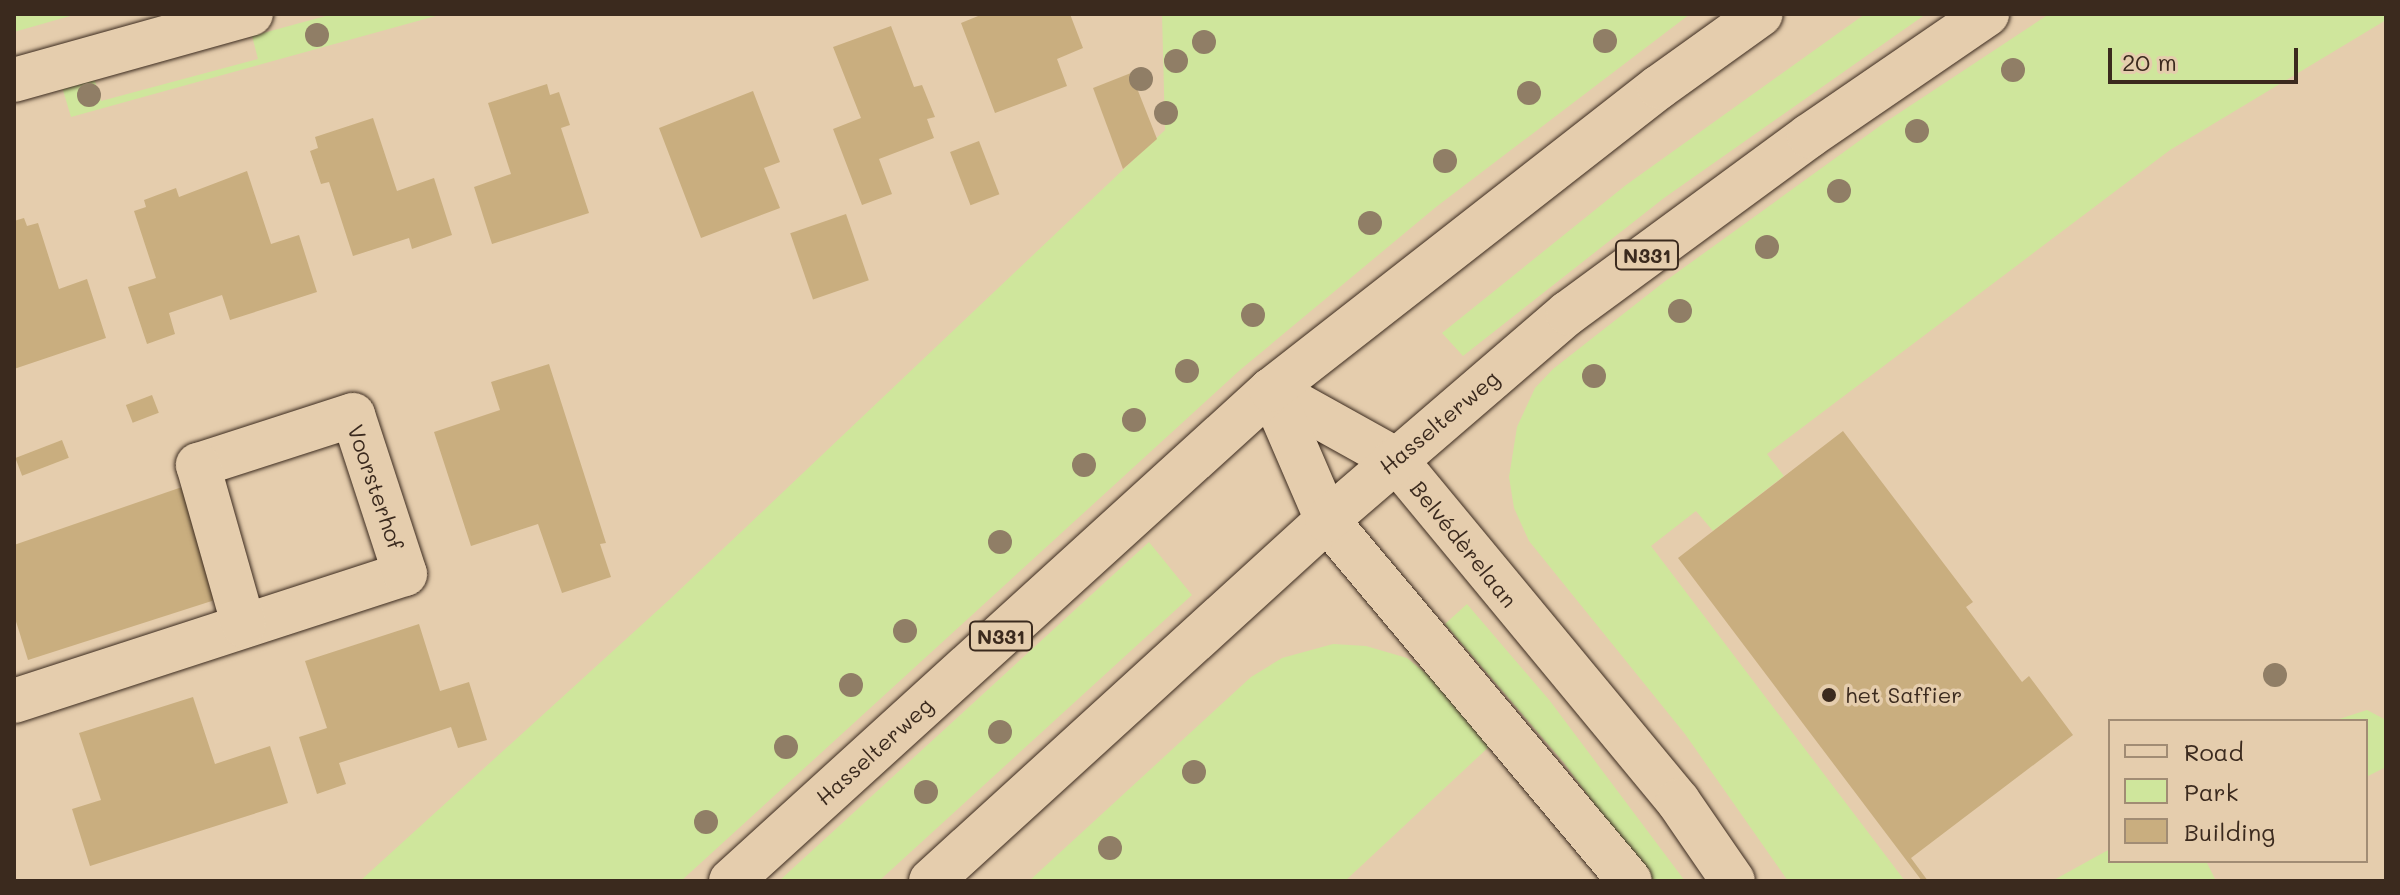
<!DOCTYPE html>
<meta charset="utf-8">
<style>
body{margin:0}
#map{position:relative;width:2400px;height:895px;overflow:hidden;background:#e5cdad;font-family:Mali,sans-serif}
div>[style]{position:absolute}
.green>*{inset:0;background:#cfe69c}
.building>*{inset:0;background:#c9ae7f;transform-origin:0 0}
.roads{filter:drop-shadow(0 0 2px #3b2a1e) drop-shadow(0 0 2px #3b2a1e)}
.minor>*{height:44px;margin:-22px;padding:0 22px;transform-origin:22px;border-radius:22px;background:#e5cdad}
.tertiary>*{height:44px;margin:-22px;padding:0 22px;transform-origin:22px;border-radius:22px;background:#e5cdad}
.secondary>*{height:44px;margin:-22px;padding:0 22px;transform-origin:22px;border-radius:22px;background:#e5cdad}
.primary>*{height:44px;margin:-22px;padding:0 22px;transform-origin:22px;border-radius:22px;background:#e5cdad}
.trees>*{width:24px;height:24px;margin:-12px;border-radius:50%;background:#907e66}
.dots>*{width:22px;height:22px;translate:-50% -50%;box-sizing:border-box;border:4px solid #e5cdad;border-radius:50%}
span{translate:-50% -50%;white-space:nowrap;text-align:center;line-height:1.15;-webkit-text-stroke:7px #e5cdad;paint-order:stroke}
.shield-label span{padding:2px 6px;background:#e5cdad;border:2px solid;border-radius:6px;-webkit-text-stroke-width:0}
.shield-label{font-size:20px;color:#3b2a1e;font-weight:700}
.street-label{font-size:22px;color:#3b2a1e}
.poi-label{font-size:22px;color:#3b2a1e}
.left{translate:0 -50%;text-align:left}
.frame{position:absolute;inset:0;border:16px solid #3b2a1e;pointer-events:none}
.legend{position:absolute;left:2108px;top:719px;width:260px;height:144px;box-sizing:border-box;background:#e5cdad;border:2px solid #a18c74;margin:0;padding:10px 14px;list-style:none;font-size:24px;color:#3b2a1e}
.legend li{display:flex;align-items:center;gap:16px;height:40px}
.legend b{width:40px;border:2px solid #a18c74}
.scale{position:absolute;left:2108px;top:48px;width:190px;height:36px;box-sizing:border-box;border:4px solid #3b2a1e;border-top:0;padding-left:10px;font-size:24px;line-height:28px;white-space:nowrap;color:#3b2a1e;-webkit-text-stroke:6px #e5cdad;paint-order:stroke}
</style>
<div id="map">
<div class="green">
<div style="clip-path:polygon(14px 14px,77px 14px,14px 32px)"></div>
<div style="clip-path:polygon(333px 14px,443px 14px,71px 117px,62px 87px,94px 78px,101px 101px,258px 59px,252px 36px)"></div>
<div style="clip-path:polygon(1162px 14px,1690px 14px,1436px 207px,1240px 370px,681px 881px,360px 881px,669px 600px,1165px 130px)"></div>
<div style="clip-path:polygon(1865px 14px,1926px 14px,1664px 198px,1463px 356px,1442px 333px,1626px 185px)"></div>
<div style="clip-path:polygon(2049px 14px,2386px 14px,2386px 20px,2170px 150px,1767px 454px,1784px 476px,1713px 531px,1696px 511px,1651px 546px,1905px 881px,1788px 881px,1685px 734px,1529px 541px,1514px 508px,1509px 477px,1517px 427px,1535px 388px,1553px 369px,1664px 282px,1884px 123px)"></div>
<div style="clip-path:polygon(1149px 542px,1192px 595px,879px 881px,779px 881px)"></div>
<div style="clip-path:polygon(1467px 604px,1550px 701px,1685px 881px,1651px 881px,1564px 763px,1445px 624px)"></div>
<div style="clip-path:polygon(1333px 644px,1366px 646px,1407px 658px,1448px 691px,1493px 743px,1345px 881px,1029px 881px,1251px 677px,1282px 658px)"></div>
<div style="clip-path:polygon(2367px 710px,2386px 720px,2386px 767px,2366px 777px,2366px 721px,2333px 721px)"></div>
<div style="clip-path:polygon(2110px 849px,2110px 861px,2206px 861px,2216px 881px,2052px 881px)"></div>
</div>
<div class="building">
<div style="clip-path:polygon(983px 14px,1070px 14px,1083px 48px,1057px 59px,1067px 86px,995px 113px,961px 23px)"></div>
<div style="clip-path:polygon(891px 26px,914px 87px,922px 85px,935px 117px,927px 119px,934px 138px,879px 159px,892px 194px,862px 205px,833px 129px,861px 118px,833px 47px)"></div>
<div style="clip-path:polygon(1131px 73px,1157px 139px,1123px 169px,1093px 88px)"></div>
<div style="clip-path:polygon(547px 84px,550px 95px,559px 92px,570px 125px,561px 128px,589px 213px,492px 244px,474px 187px,511px 174px,488px 103px)"></div>
<div style="clip-path:polygon(753px 91px,780px 162px,764px 168px,780px 208px,701px 238px,659px 128px)"></div>
<div style="clip-path:polygon(373px 118px,397px 191px,434px 178px,452px 235px,412px 249px,409px 238px,353px 256px,329px 182px,321px 184px,310px 151px,318px 148px,315px 137px)"></div>
<div style="left:979px;top:141px;width:57px;height:31px;rotate:69deg"></div>
<div style="clip-path:polygon(247px 171px,271px 244px,299px 235px,317px 292px,230px 320px,222px 295px,169px 313px,175px 334px,147px 344px,128px 287px,156px 278px,134px 211px,146px 207px,144px 200px,176px 188px,179px 197px)"></div>
<div style="left:846px;top:214px;width:70px;height:59px;rotate:71deg"></div>
<div style="clip-path:polygon(24px 218px,27px 226px,38px 223px,59px 289px,87px 279px,106px 338px,14px 369px,14px 221px)"></div>
<div style="clip-path:polygon(549px 364px,606px 543px,600px 544px,611px 577px,562px 593px,538px 524px,471px 546px,434px 432px,500px 410px,491px 382px)"></div>
<div style="left:152px;top:395px;width:19px;height:28px;rotate:69deg"></div>
<div style="clip-path:polygon(1843px 431px,1973px 602px,1966px 607px,2022px 682px,2029px 676px,2073px 735px,1911px 858px,1928px 881px,1922px 881px,1678px 558px)"></div>
<div style="left:62px;top:440px;width:19px;height:50px;rotate:69deg"></div>
<div style="clip-path:polygon(182px 487px,218px 599px,28px 660px,14px 615px,14px 545px)"></div>
<div style="clip-path:polygon(419px 624px,440px 691px,469px 682px,487px 740px,458px 748px,451px 727px,339px 763px,346px 784px,317px 794px,299px 737px,327px 728px,305px 661px)"></div>
<div style="clip-path:polygon(193px 697px,215px 764px,270px 746px,288px 803px,90px 866px,72px 809px,101px 800px,79px 733px)"></div>
</div>
<div class="roads">
<div class="minor">
<div style="left:14px;top:701px;width:411px;rotate:-18deg"></div>
<div style="left:405px;top:574px;width:167px;rotate:-108.1deg"></div>
<div style="left:353px;top:415px;width:163px;rotate:162.1deg"></div>
<div style="left:198px;top:465px;width:167px;rotate:74.1deg"></div>
</div>
<div class="tertiary">
<div style="left:14px;top:80px;width:246px;rotate:-15.6deg"></div>
</div>
<div class="secondary">
<div style="left:1271px;top:390px;width:142px;rotate:29.1deg"></div>
<div style="left:1395px;top:459px;width:444px;rotate:50.4deg"></div>
<div style="left:1678px;top:801px;width:97px;rotate:55.5deg"></div>
<div style="left:1271px;top:390px;width:142px;rotate:66.7deg"></div>
<div style="left:1327px;top:520px;width:471px;rotate:50deg"></div>
</div>
<div class="primary">
<div style="left:731px;top:881px;width:730px;rotate:-42.28deg"></div>
<div style="left:1271px;top:390px;width:492px;rotate:-38deg"></div>
<div style="left:1659px;top:87px;width:125px;rotate:-35.6deg"></div>
<div style="left:931px;top:881px;width:536px;rotate:-42.35deg"></div>
<div style="left:1327px;top:520px;width:318px;rotate:-40.7deg"></div>
<div style="left:1568px;top:313px;width:299px;rotate:-36.3deg"></div>
<div style="left:1809px;top:136px;width:216px;rotate:-34.4deg"></div>
</div>
</div>
<div class="trees">
<div style="left:317px;top:35px"></div>
<div style="left:1605px;top:41px"></div>
<div style="left:1204px;top:42px"></div>
<div style="left:1176px;top:61px"></div>
<div style="left:2013px;top:70px"></div>
<div style="left:1141px;top:79px"></div>
<div style="left:1529px;top:93px"></div>
<div style="left:89px;top:95px"></div>
<div style="left:1166px;top:113px"></div>
<div style="left:1917px;top:131px"></div>
<div style="left:1445px;top:161px"></div>
<div style="left:1839px;top:191px"></div>
<div style="left:1370px;top:223px"></div>
<div style="left:1767px;top:247px"></div>
<div style="left:1680px;top:311px"></div>
<div style="left:1253px;top:315px"></div>
<div style="left:1187px;top:371px"></div>
<div style="left:1594px;top:376px"></div>
<div style="left:1134px;top:420px"></div>
<div style="left:1084px;top:465px"></div>
<div style="left:1000px;top:542px"></div>
<div style="left:905px;top:631px"></div>
<div style="left:2275px;top:675px"></div>
<div style="left:851px;top:685px"></div>
<div style="left:1000px;top:732px"></div>
<div style="left:786px;top:747px"></div>
<div style="left:1194px;top:772px"></div>
<div style="left:926px;top:792px"></div>
<div style="left:706px;top:822px"></div>
<div style="left:1110px;top:848px"></div>
</div>
<div class="dots">
<div style="left:1829px;top:695px;background:#3b2a1e"></div>
</div>
<div class="shield-label">
<span style="left:1647px;top:255px">N331</span>
<span style="left:1001px;top:636px">N331</span>
</div>
<div class="street-label">
<span style="left:1439px;top:422px;rotate:-40deg">Hasselterweg</span>
<span style="left:376px;top:487px;rotate:71deg">Voorsterhof</span>
<span style="left:1464px;top:544px;rotate:51deg">Belvédèrelaan</span>
<span style="left:874px;top:751px;rotate:-42deg">Hasselterweg</span>
</div>
<div class="poi-label">
<span class="left" style="left:1845px;top:695px">het Saffier</span>
</div>
<div class="frame"></div>
<ul class="legend">
<li><b style="height:10px;background:#e5cdad"></b>Road</li>
<li><b style="height:22px;background:#cfe69c"></b>Park</li>
<li><b style="height:22px;background:#c9ae7f"></b>Building</li>
</ul>
<div class="scale">20 m</div>
</div>
